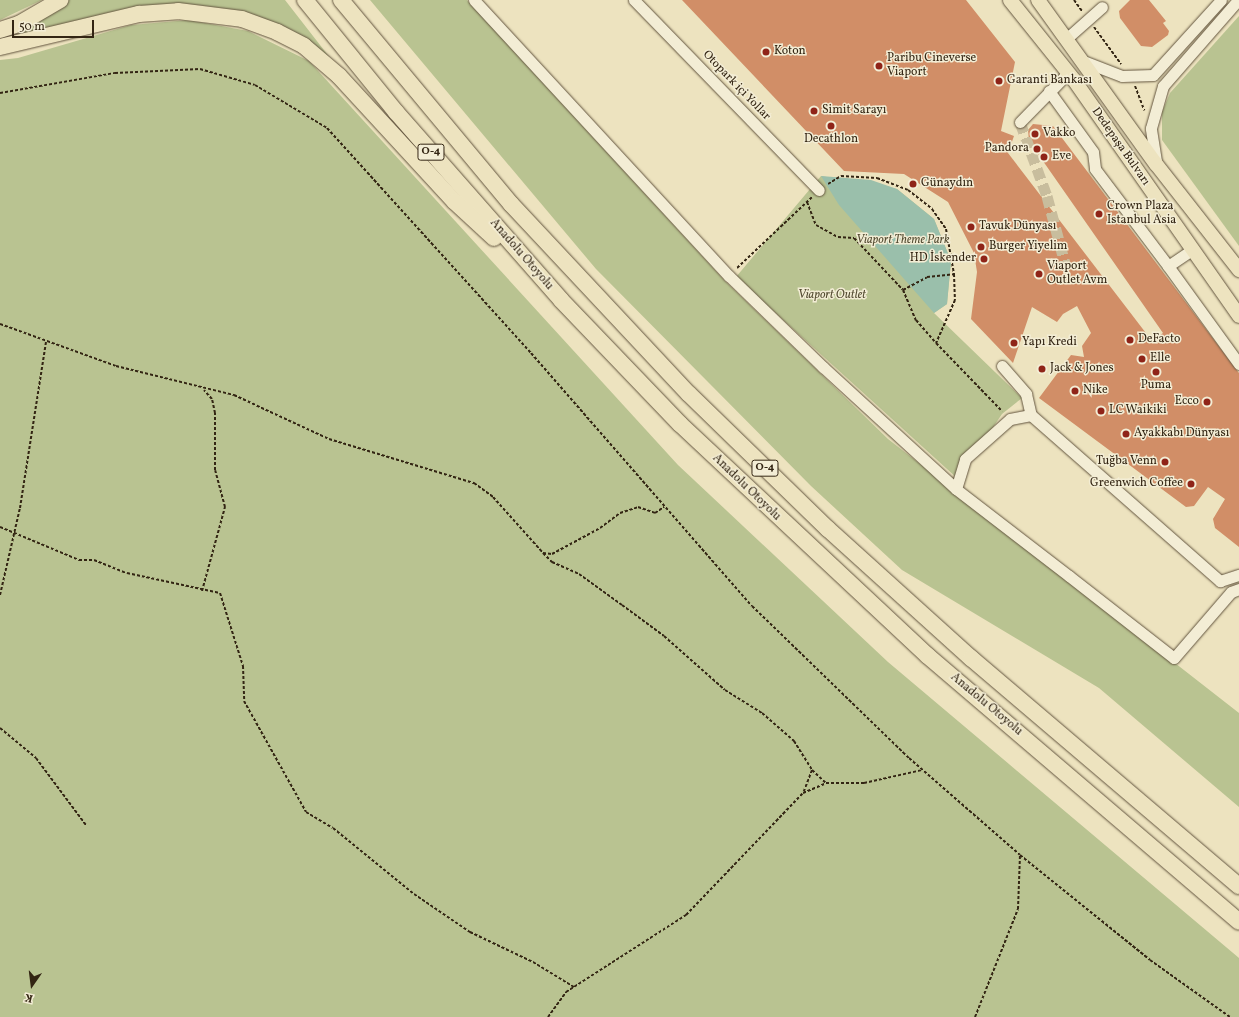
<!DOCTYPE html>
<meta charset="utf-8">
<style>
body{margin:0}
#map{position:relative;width:1239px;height:1017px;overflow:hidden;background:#ede3bf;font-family:Vollkorn,serif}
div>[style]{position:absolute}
.green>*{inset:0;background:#b9c391}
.water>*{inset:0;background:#9abfab}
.building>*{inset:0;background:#d18e67}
.minor-tunnel>*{height:11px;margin-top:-5.5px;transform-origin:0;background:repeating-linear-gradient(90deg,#c8bd9d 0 11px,transparent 0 16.5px)}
.path>*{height:2px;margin-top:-1px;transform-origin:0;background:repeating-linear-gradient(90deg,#332513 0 3px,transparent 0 5px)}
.roads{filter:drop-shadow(0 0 1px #62543e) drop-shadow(0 0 1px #62543e)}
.minor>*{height:11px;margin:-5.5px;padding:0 5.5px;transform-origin:5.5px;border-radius:5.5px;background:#f3edd5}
.major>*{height:14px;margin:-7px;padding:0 7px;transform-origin:7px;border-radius:7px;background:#ede3bf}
.highway>*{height:16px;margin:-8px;padding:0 8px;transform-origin:8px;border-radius:8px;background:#ede3bf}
.dots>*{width:11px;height:11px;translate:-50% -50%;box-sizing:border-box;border:2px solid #f3edd5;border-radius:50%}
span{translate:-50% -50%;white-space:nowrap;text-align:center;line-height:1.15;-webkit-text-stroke:3px #f3edd5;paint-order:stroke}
.shield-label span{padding:1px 3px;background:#f3edd5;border:1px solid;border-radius:3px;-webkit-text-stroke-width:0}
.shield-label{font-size:11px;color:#332513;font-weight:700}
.poi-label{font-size:12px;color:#332513}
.left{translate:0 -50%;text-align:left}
.right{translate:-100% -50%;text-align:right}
.street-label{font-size:12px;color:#332513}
.park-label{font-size:12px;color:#544c32;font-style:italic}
.north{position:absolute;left:12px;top:965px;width:40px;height:40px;-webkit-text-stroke:3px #f3edd5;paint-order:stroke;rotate:194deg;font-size:11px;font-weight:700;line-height:16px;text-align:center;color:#332513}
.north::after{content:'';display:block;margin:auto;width:14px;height:18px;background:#332513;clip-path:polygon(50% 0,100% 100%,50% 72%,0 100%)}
.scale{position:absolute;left:12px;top:20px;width:82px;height:18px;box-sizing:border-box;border:2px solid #332513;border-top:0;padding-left:5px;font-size:12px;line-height:14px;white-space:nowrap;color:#332513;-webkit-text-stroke:3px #f3edd5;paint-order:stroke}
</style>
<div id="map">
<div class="green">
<div style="clip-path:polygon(0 0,42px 0,0 20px)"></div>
<div style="clip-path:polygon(69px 0,285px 0,341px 72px,235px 11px,197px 5px,161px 6px,14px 37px)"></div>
<div style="clip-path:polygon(370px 0,467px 0,725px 281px,888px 439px,1239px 713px,1239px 807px,1099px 688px,902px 570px,811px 486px,596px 269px)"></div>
<div style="clip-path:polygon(1239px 16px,1239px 246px,1162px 140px,1162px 112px,1170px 93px)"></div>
<div style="clip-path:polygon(189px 20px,248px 31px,309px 61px,678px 465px,888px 662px,1239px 958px,1239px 1017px,0 1017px,0 60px,18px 58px,131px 25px)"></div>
<div style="clip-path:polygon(821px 176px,897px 189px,934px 219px,951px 261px,947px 304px,934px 313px,1022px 398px,1002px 414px,958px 479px,736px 277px)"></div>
</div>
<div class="water">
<div style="clip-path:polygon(821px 176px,871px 180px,897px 189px,934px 219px,951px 261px,947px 304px,934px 313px,839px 205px)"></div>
</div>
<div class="building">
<div style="clip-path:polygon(682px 0,966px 0,1015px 62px,1001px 131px,1014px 136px,1008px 153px,1152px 341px,1163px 333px,1029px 141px,1028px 130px,1033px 124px,1053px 126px,1239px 373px,1239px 547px,1215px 528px,1213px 519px,1225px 499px,1208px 487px,1194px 506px,1186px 507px,1039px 398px,1071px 355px,1084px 357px,1082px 346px,1091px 333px,1077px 306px,1063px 314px,1057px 322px,1032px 307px,1013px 363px,971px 319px,977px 272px,974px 253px,948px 202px,904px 174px,844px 171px)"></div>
<div style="clip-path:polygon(1130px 0,1149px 0,1166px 21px,1163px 23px,1169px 31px,1168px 35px,1152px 47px,1141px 46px,1120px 18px,1119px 11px)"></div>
</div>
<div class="minor-tunnel">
<div style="left:1020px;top:122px;width:79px;rotate:70deg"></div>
<div style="left:1047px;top:196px;width:73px;rotate:75deg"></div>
</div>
<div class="path">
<div style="left:1074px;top:0;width:14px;rotate:54deg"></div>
<div style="left:1094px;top:27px;width:46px;rotate:53.9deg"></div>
<div style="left:1135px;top:86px;width:26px;rotate:69deg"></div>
<div style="left:0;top:93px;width:117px;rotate:-9.9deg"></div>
<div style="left:115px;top:73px;width:85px;rotate:-2.7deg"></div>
<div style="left:200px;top:69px;width:57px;rotate:16.2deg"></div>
<div style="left:255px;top:85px;width:84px;rotate:30.8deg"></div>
<div style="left:327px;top:128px;width:304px;rotate:47.8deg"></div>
<div style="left:531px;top:353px;width:336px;rotate:48.9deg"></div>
<div style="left:752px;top:606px;width:219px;rotate:44.1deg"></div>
<div style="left:909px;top:758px;width:147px;rotate:41.1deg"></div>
<div style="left:1020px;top:855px;width:167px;rotate:38.9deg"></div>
<div style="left:1150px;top:960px;width:98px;rotate:35.5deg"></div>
<div style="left:828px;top:184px;width:15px;rotate:-32deg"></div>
<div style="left:841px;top:176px;width:36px;rotate:3deg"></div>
<div style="left:877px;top:178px;width:33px;rotate:21deg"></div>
<div style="left:908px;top:190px;width:31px;rotate:38deg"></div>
<div style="left:932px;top:209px;width:24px;rotate:55deg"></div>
<div style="left:946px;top:229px;width:46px;rotate:79.9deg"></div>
<div style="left:954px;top:274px;width:26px;rotate:88deg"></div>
<div style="left:955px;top:300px;width:47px;rotate:113.8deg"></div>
<div style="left:936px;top:343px;width:95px;rotate:45.9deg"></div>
<div style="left:807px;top:202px;width:25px;rotate:69deg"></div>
<div style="left:816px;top:225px;width:25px;rotate:29deg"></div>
<div style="left:838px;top:237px;width:16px;rotate:4deg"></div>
<div style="left:854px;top:238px;width:71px;rotate:46.7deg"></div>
<div style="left:903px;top:290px;width:33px;rotate:67deg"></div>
<div style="left:916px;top:320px;width:30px;rotate:49deg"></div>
<div style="left:737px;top:268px;width:103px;rotate:-43.4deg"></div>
<div style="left:903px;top:290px;width:27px;rotate:-28deg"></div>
<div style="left:927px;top:277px;width:27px;rotate:-6deg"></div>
<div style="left:0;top:324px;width:123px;rotate:19.9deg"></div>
<div style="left:116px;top:366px;width:122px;rotate:13.8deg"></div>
<div style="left:234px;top:395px;width:105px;rotate:24.9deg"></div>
<div style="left:329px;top:439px;width:152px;rotate:16.9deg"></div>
<div style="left:474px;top:483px;width:24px;rotate:36deg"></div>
<div style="left:493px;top:497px;width:75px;rotate:48.2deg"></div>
<div style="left:543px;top:553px;width:9px;rotate:6deg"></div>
<div style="left:552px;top:554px;width:55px;rotate:-28.4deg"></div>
<div style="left:600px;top:528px;width:25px;rotate:-37deg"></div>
<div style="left:620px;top:513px;width:19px;rotate:-18deg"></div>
<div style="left:638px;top:507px;width:18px;rotate:19deg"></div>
<div style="left:655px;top:513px;width:11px;rotate:-34deg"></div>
<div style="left:0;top:527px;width:86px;rotate:22.7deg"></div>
<div style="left:79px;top:560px;width:15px"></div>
<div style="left:94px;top:560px;width:35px;rotate:22deg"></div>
<div style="left:127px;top:573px;width:95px;rotate:12.1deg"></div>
<div style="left:220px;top:593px;width:77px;rotate:72.5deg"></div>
<div style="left:243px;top:666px;width:35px;rotate:88deg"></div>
<div style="left:244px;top:701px;width:127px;rotate:60.8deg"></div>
<div style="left:306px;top:812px;width:31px;rotate:31deg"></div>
<div style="left:333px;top:828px;width:104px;rotate:39.2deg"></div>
<div style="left:414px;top:894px;width:68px;rotate:34.2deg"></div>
<div style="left:470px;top:932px;width:70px;rotate:25.5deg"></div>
<div style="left:533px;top:962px;width:48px;rotate:31.4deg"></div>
<div style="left:543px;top:553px;width:13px;rotate:45deg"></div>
<div style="left:552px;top:562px;width:30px;rotate:24deg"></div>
<div style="left:579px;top:574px;width:53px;rotate:35.8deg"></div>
<div style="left:622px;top:605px;width:52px;rotate:36.4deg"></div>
<div style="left:664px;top:636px;width:81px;rotate:41.5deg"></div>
<div style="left:725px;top:690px;width:44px;rotate:31.9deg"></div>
<div style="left:762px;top:713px;width:43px;rotate:41.2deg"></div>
<div style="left:794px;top:741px;width:34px;rotate:58deg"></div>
<div style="left:812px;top:770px;width:19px;rotate:43deg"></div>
<div style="left:826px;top:783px;width:38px"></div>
<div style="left:864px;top:783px;width:59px;rotate:-12.6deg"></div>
<div style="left:202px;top:591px;width:87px;rotate:-74.7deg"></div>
<div style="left:225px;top:507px;width:38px;rotate:-105deg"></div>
<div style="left:215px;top:470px;width:57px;rotate:-90deg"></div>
<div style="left:215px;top:413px;width:14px;rotate:-102deg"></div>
<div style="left:212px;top:399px;width:12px;rotate:-132deg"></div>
<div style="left:0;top:595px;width:89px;rotate:-77.1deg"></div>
<div style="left:20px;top:508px;width:168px;rotate:-81.1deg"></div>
<div style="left:0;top:728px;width:47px;rotate:39.8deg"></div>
<div style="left:36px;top:758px;width:84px;rotate:53.3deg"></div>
<div style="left:812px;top:770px;width:25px;rotate:111deg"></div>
<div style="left:803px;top:793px;width:25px;rotate:-23deg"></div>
<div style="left:548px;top:1017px;width:31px;rotate:-54deg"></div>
<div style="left:566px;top:992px;width:143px;rotate:-32.7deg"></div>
<div style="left:686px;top:915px;width:169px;rotate:-46.2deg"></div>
<div style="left:975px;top:1017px;width:116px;rotate:-68.3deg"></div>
<div style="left:1018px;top:909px;width:54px;rotate:-87.9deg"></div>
</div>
<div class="roads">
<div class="minor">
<div style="left:474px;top:0;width:376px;rotate:47.3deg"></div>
<div style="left:729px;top:276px;width:131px;rotate:44.1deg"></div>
<div style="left:823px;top:367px;width:180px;rotate:42.5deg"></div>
<div style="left:956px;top:489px;width:143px;rotate:37.6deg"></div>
<div style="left:1069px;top:576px;width:133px;rotate:38deg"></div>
<div style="left:1174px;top:658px;width:87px;rotate:-49.2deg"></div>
<div style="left:1231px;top:592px;width:9px;rotate:-21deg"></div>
<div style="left:634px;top:0;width:265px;rotate:45.8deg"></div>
<div style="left:1066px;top:39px;width:48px;rotate:-41.6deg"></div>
<div style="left:1083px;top:61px;width:42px;rotate:21deg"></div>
<div style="left:1122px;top:76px;width:31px;rotate:-2deg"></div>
<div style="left:1153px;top:75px;width:101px;rotate:-47.8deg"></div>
<div style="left:1049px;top:91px;width:75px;rotate:54.2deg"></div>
<div style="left:1093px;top:152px;width:17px;rotate:83deg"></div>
<div style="left:1095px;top:169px;width:121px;rotate:53deg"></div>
<div style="left:1168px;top:266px;width:29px;rotate:-34deg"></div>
<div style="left:1020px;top:122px;width:69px;rotate:-45.6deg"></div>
<div style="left:1156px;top:161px;width:33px;rotate:-99deg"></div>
<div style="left:1151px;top:128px;width:44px;rotate:-74.1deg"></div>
<div style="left:1163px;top:86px;width:114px;rotate:-48.9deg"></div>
<div style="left:1168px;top:266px;width:121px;rotate:54.1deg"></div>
<div style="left:1002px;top:366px;width:37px;rotate:49deg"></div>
<div style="left:1026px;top:394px;width:22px;rotate:77deg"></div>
<div style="left:956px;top:489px;width:31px;rotate:-73deg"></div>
<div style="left:965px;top:459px;width:60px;rotate:-41.6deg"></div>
<div style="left:1010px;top:419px;width:21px;rotate:-11deg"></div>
<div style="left:1031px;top:415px;width:252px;rotate:41.3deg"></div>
<div style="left:1220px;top:581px;width:20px;rotate:-18deg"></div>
</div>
<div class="major">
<div style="left:1010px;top:0;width:102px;rotate:51.3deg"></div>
<div style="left:1074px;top:80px;width:288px;rotate:55deg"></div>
<div style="left:1038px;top:0;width:202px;rotate:54.3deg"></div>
<div style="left:1156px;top:164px;width:135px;rotate:51.9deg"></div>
</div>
<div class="highway">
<div style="left:305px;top:0;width:144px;rotate:50.9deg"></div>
<div style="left:396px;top:112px;width:250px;rotate:48.7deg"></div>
<div style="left:561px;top:300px;width:172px;rotate:46.2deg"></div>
<div style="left:680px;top:424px;width:340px;rotate:43.1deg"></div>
<div style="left:928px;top:656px;width:409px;rotate:40.5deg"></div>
<div style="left:341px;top:0;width:266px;rotate:50.2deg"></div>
<div style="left:511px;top:204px;width:260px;rotate:46.9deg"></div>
<div style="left:689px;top:394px;width:194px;rotate:44.2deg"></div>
<div style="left:828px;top:529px;width:193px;rotate:42.1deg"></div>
<div style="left:971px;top:658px;width:352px;rotate:40.4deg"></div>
<div style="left:0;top:30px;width:20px;rotate:-18deg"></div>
<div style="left:19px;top:24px;width:48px;rotate:-30.3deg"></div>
<div style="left:0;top:47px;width:143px;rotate:-13.4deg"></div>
<div style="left:139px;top:14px;width:39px;rotate:-4deg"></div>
<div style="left:178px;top:11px;width:64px;rotate:7.1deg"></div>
<div style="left:242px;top:19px;width:37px;rotate:20deg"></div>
<div style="left:277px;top:32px;width:30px;rotate:27deg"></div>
<div style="left:304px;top:46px;width:46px;rotate:40.6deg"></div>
<div style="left:339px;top:76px;width:171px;rotate:47.4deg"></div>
<div style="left:455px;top:202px;width:53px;rotate:42.7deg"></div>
</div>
</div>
<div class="dots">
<div style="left:766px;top:52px;background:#8f2418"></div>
<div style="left:879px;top:66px;background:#8f2418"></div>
<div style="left:999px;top:81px;background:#8f2418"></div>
<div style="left:814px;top:111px;background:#8f2418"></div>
<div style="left:831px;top:126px;background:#8f2418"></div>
<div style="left:1035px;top:134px;background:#8f2418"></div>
<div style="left:1037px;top:149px;background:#8f2418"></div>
<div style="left:1044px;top:157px;background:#8f2418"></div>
<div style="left:913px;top:184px;background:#8f2418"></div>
<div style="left:1099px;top:214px;background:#8f2418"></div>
<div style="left:971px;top:227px;background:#8f2418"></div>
<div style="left:981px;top:247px;background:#8f2418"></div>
<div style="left:984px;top:259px;background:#8f2418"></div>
<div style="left:1039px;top:274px;background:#8f2418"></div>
<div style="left:1130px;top:340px;background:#8f2418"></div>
<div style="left:1014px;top:343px;background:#8f2418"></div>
<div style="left:1142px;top:359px;background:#8f2418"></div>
<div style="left:1042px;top:369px;background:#8f2418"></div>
<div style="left:1156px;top:372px;background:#8f2418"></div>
<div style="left:1075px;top:391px;background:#8f2418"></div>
<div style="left:1207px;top:402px;background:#8f2418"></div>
<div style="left:1101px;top:411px;background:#8f2418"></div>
<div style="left:1126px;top:434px;background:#8f2418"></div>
<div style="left:1165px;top:462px;background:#8f2418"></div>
<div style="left:1191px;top:484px;background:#8f2418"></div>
</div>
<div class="shield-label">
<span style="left:431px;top:152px">O-4</span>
<span style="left:765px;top:468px">O-4</span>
</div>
<div class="poi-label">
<span class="left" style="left:774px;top:52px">Koton</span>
<span class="left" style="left:887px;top:66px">Paribu Cineverse<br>Viaport</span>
<span class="left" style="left:1007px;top:81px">Garanti Bankası</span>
<span class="left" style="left:822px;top:111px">Simit Sarayı</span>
<span class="left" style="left:1043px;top:134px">Vakko</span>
<span style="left:831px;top:140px">Decathlon</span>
<span class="right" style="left:1029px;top:149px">Pandora</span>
<span class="left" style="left:1052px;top:157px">Eve</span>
<span class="left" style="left:921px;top:184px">Günaydın</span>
<span class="left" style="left:1107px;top:214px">Crown Plaza<br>Istanbul Asia</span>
<span class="left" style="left:979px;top:227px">Tavuk Dünyası</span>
<span class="left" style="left:989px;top:247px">Burger Yiyelim</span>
<span class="right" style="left:976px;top:259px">HD İskender</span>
<span class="left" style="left:1047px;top:274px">Viaport<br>Outlet Avm</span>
<span class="left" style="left:1138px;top:340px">DeFacto</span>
<span class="left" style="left:1022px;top:343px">Yapı Kredi</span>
<span class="left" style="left:1150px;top:359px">Elle</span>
<span class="left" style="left:1050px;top:369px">Jack &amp; Jones</span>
<span style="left:1156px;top:386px">Puma</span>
<span class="left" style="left:1083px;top:391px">Nike</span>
<span class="right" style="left:1199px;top:402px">Ecco</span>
<span class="left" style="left:1109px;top:411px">LC Waikiki</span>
<span class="left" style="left:1134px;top:434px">Ayakkabı Dünyası</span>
<span class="right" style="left:1157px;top:462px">Tuğba Venn</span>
<span class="right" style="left:1183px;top:484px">Greenwich Coffee</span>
</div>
<div class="street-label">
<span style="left:736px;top:86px;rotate:46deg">Otopark içi Yollar</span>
<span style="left:1120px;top:147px;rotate:55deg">Dedepaşa Bulvarı</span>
<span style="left:521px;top:255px;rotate:49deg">Anadolu Otoyolu</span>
<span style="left:746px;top:488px;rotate:44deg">Anadolu Otoyolu</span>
<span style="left:986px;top:705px;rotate:40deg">Anadolu Otoyolu</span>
</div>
<div class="park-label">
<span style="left:903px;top:241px">Viaport Theme Park</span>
<span style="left:832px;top:296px">Viaport Outlet</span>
</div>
<div class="north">K</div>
<div class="scale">50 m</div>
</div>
